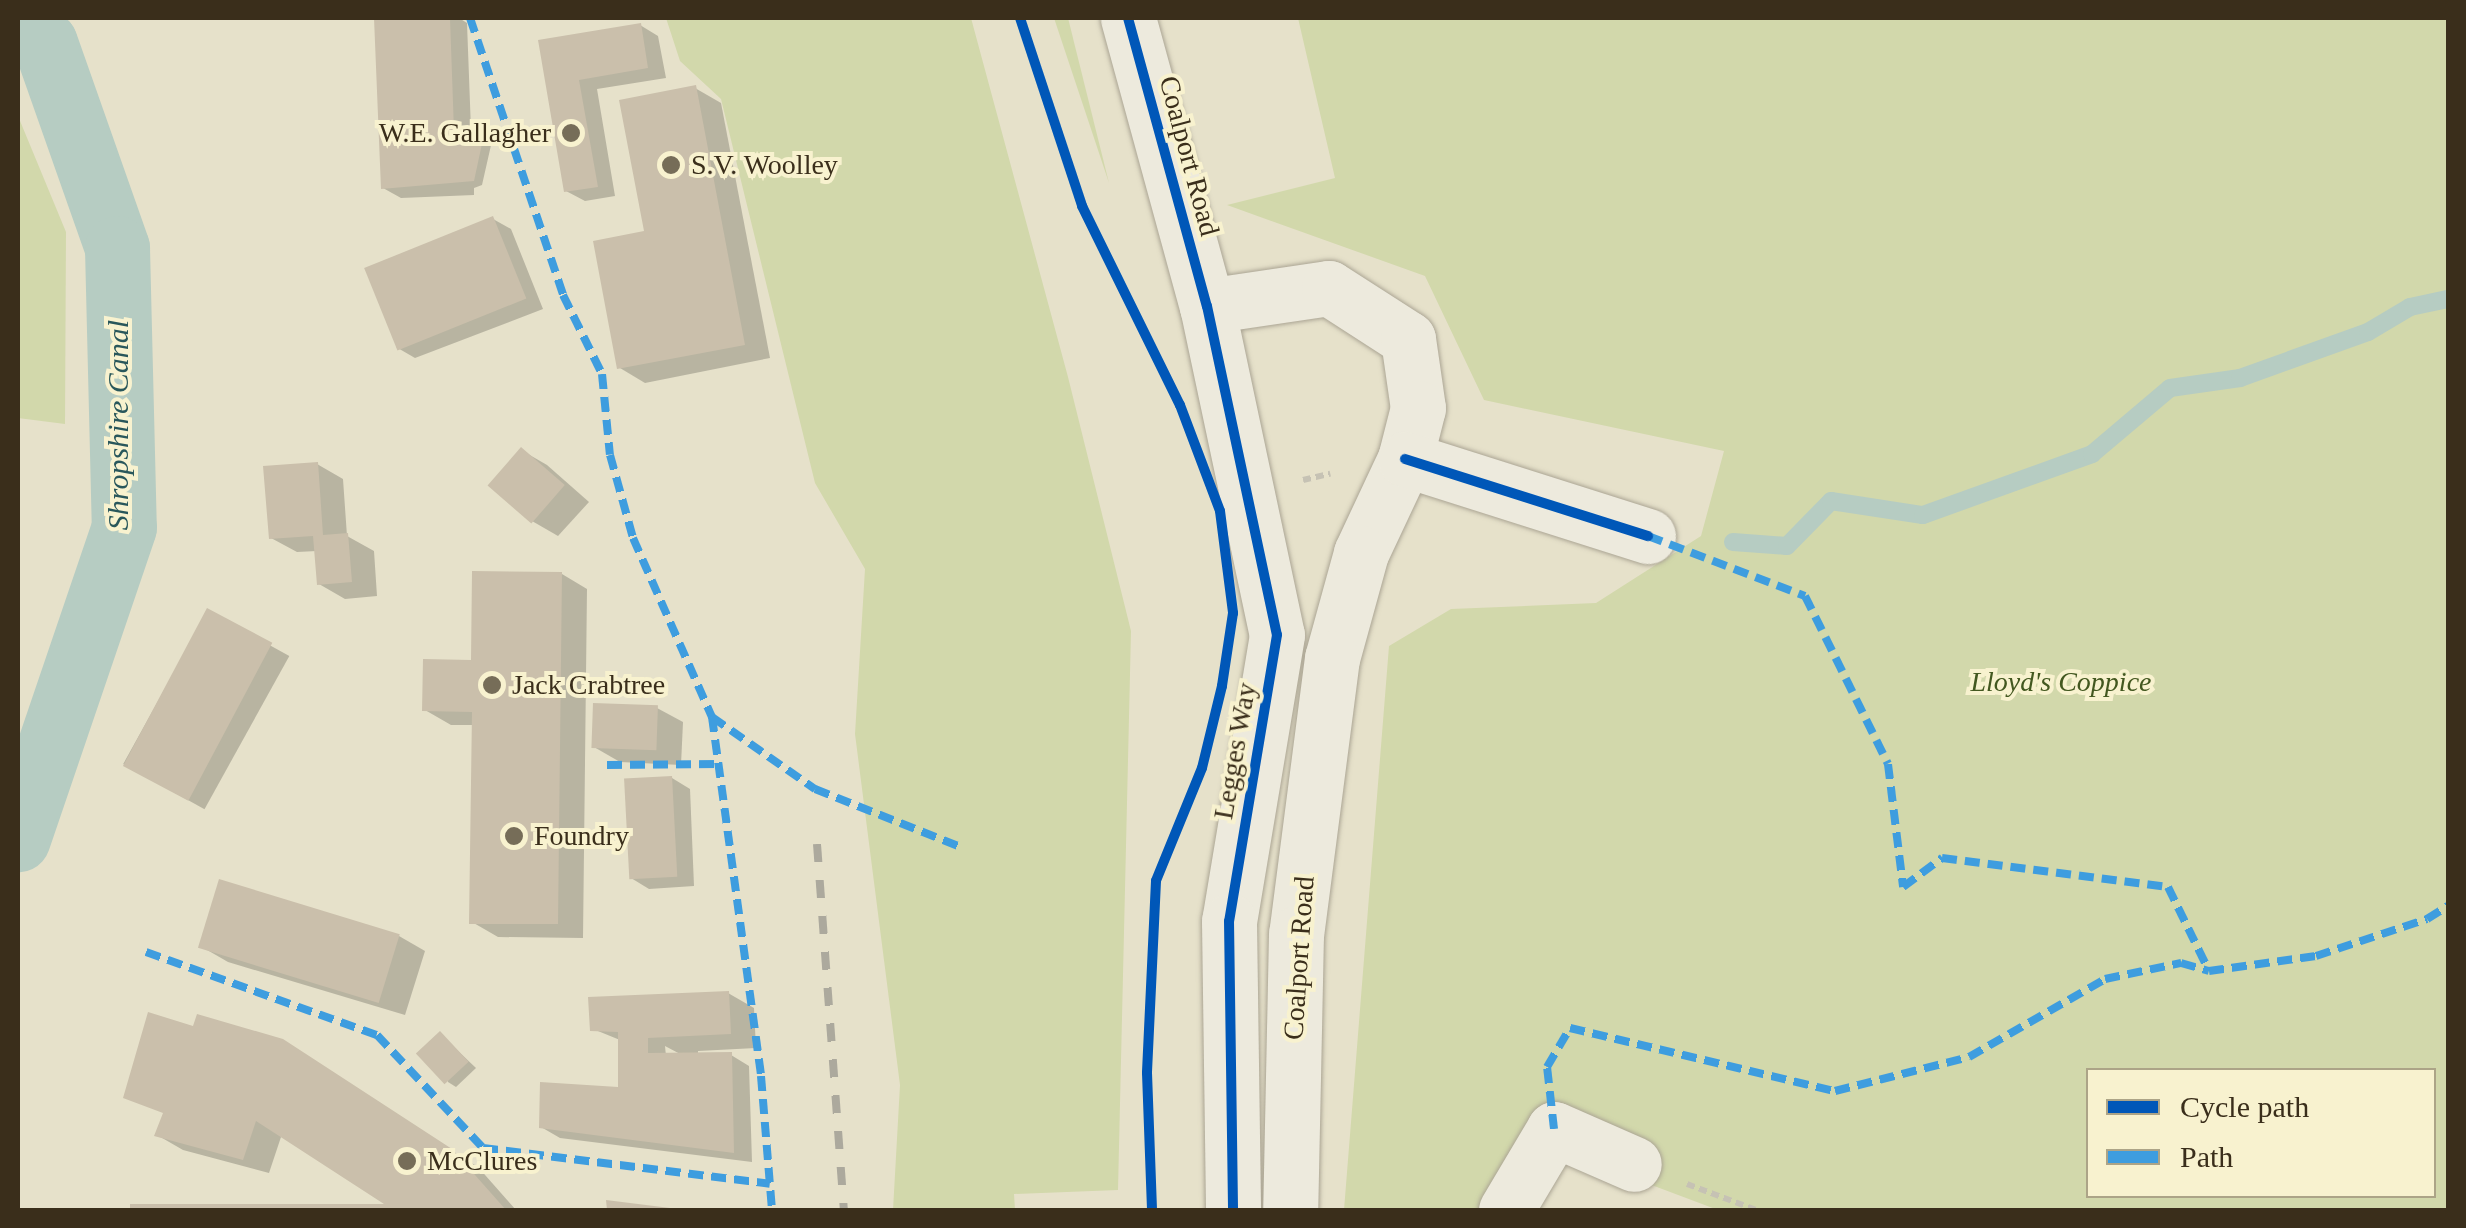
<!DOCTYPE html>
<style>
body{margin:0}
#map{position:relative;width:2466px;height:1228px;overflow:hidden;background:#e6e1ca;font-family:Georgia,serif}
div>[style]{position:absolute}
.green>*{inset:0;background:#d2d8ab}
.shadow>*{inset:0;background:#0003;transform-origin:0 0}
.stream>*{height:18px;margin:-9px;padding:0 9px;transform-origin:9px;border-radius:9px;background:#b6ccc2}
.canal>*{height:65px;margin:-32.5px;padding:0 32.5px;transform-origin:32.5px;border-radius:32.5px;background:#b6ccc2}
.building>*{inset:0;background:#cabfab;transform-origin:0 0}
.path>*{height:6px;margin-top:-3px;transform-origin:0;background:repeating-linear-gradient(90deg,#c6c2b4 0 8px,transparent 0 13px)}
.roads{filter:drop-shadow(0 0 2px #aba594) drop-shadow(0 0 2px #aba594)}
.minor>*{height:55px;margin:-27.5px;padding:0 27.5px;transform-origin:27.5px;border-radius:27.5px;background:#edeadd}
.rail>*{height:8px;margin-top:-4px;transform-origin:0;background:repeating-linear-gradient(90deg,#aca99d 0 18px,transparent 0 36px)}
.quiet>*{height:8px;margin-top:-4px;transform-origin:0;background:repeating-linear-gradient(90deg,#3e9ddf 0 15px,transparent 0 23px)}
.cycleway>*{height:10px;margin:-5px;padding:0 5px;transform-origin:5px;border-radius:5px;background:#0057b8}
.dots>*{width:28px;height:28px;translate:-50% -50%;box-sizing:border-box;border:5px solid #f8f2cf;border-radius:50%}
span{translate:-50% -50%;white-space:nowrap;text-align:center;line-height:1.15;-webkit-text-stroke:8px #f8f2cf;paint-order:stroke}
.poi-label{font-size:28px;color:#3a2e1b}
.right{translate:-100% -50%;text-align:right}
.left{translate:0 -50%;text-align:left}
.street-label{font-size:28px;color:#3a2e1b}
.park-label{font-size:28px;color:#435820;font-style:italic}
.water-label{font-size:30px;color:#29575b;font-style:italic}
.frame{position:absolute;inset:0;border:20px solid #3a2e1b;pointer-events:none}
.legend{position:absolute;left:2086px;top:1068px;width:350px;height:130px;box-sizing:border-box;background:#f8f2cf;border:2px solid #aca487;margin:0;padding:12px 18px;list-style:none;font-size:30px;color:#3a2e1b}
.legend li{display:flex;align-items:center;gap:20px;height:50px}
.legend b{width:50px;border:2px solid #aca487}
</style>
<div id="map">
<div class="green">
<div style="clip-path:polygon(666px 18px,971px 18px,1068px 377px,1131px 631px,1118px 1190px,1014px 1194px,1015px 1210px,893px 1210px,900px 1085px,855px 734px,865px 569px,815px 483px,721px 99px,680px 61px)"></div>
<div style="clip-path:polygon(1054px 18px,1068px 18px,1109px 183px)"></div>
<div style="clip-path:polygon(evenodd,1298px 18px,2448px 18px,2448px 1210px,1718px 1210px,1524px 1137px,1481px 1210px,1344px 1210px,1389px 646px,1451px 609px,1596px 603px,1701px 536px,1724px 451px,1484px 400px,1425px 276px,1227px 205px,1335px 178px,1298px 18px,2088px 1070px,2434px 1070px,2434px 1196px,2088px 1196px,2088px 1070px)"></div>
<div style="clip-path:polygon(18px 116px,66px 232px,65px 424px,18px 418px)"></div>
</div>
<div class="shadow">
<div style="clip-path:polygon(376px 18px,459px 18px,467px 23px,471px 130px,486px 128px,494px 132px,482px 185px,474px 188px,474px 195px,401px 198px,383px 188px)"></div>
<div style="clip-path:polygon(640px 25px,658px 36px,666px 78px,597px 89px,615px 196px,585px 201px,566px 191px,540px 42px)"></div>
<div style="clip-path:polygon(695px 88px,721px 103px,770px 358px,645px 383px,620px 368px,647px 233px)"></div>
<div style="clip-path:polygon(493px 219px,511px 229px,543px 309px,415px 358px,396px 347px)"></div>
<div style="clip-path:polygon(521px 450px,547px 465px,589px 502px,558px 536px,532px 521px)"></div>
<div style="clip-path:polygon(317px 464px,343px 479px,347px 536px,374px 551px,377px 596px,345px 599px,319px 584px,317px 551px,297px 552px,271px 538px)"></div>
<div style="clip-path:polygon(562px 574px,587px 589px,583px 938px,498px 937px,472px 922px,474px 725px,451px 725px,425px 710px)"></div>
<div style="left:208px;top:611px;width:93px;height:175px;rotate:29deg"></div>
<div style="clip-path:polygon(657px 708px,683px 722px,681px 765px,620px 762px,594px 747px)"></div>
<div style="clip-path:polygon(672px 778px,690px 789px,694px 886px,649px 889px,631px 878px)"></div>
<div style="clip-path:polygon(399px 936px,425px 951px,405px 1015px,228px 962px,202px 947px)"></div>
<div style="clip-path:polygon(evenodd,728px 993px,754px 1008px,756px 1048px,698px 1051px,698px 1055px,731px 1055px,749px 1066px,752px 1162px,560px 1138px,541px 1127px,620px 1090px,620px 1040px,593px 1029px,728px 993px,665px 1046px,682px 1055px,666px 1056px,665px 1046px)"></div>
<div style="clip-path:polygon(440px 1034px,476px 1068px,456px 1087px,448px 1082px)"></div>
<div style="clip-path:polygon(165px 1113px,404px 1121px,478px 1167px,516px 1210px,385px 1202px,282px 1134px,269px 1173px,183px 1150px,157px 1135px)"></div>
<div style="clip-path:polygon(133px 1207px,390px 1207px,446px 1210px,132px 1210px)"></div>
</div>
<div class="stream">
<div style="left:1733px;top:542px;width:54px;rotate:4.2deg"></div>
<div style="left:1787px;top:546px;width:63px;rotate:-45.6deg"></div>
<div style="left:1831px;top:501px;width:93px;rotate:8.7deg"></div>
<div style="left:1923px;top:515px;width:180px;rotate:-19.8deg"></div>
<div style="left:2092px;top:454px;width:102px;rotate:-40.2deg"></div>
<div style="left:2170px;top:388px;width:71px;rotate:-8.1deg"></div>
<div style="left:2240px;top:378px;width:136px;rotate:-19.8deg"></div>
<div style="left:2368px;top:332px;width:49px;rotate:-30.8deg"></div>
<div style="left:2410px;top:307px;width:39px;rotate:-12deg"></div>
</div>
<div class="canal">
<div style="left:18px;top:19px;width:36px;rotate:42deg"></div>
<div style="left:45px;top:43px;width:217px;rotate:70.6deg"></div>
<div style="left:117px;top:248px;width:279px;rotate:88.6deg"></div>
<div style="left:124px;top:527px;width:330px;rotate:108.8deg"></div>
</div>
<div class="building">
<div style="clip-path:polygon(374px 18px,450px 18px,454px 131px,486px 125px,474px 181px,381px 189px)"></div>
<div style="clip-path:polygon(641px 23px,648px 68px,579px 80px,598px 187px,564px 192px,538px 40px)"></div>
<div style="clip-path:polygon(696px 85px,745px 345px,617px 369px,593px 241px,644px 231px,619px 100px)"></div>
<div style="left:493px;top:216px;width:89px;height:139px;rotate:68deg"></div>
<div style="left:521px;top:447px;width:58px;height:51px;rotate:41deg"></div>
<div style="clip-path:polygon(318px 462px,323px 535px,348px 533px,352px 582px,317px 585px,313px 536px,269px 539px,263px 466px)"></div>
<div style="clip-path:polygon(472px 571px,562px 572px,558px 924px,469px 924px,472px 712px,422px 711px,423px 659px,471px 660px)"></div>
<div style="left:207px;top:608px;width:74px;height:179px;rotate:28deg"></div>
<div style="left:593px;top:703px;width:65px;height:45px;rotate:2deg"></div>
<div style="left:672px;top:776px;width:101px;height:48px;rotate:87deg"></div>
<div style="left:219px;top:879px;width:189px;height:72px;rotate:17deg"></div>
<div style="clip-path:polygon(729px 991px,731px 1034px,648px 1038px,648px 1053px,732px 1052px,734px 1153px,539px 1128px,540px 1082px,618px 1087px,618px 1032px,590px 1031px,588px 997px)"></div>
<div style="clip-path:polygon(148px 1012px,193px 1026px,197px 1014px,283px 1039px,452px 1149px,506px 1210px,130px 1210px,130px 1204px,384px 1204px,256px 1121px,243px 1160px,154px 1136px,163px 1113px,123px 1098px)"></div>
<div style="left:440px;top:1031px;width:42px;height:33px;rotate:47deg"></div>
<div style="clip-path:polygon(606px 1200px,670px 1208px,670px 1210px,607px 1210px)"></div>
</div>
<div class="path">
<div style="left:1303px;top:480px;width:28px;rotate:-13deg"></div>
<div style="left:1687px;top:1184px;width:74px;rotate:20.6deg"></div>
</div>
<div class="roads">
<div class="minor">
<div style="left:1128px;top:18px;width:299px;rotate:74.7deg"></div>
<div style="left:1207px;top:306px;width:336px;rotate:78deg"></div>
<div style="left:1277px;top:635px;width:290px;rotate:99.5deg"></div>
<div style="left:1229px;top:921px;width:289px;rotate:89.2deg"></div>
<div style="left:1207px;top:306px;width:123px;rotate:-8.4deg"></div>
<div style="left:1329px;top:288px;width:94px;rotate:32.8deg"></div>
<div style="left:1408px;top:339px;width:70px;rotate:81.8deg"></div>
<div style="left:1418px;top:408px;width:53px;rotate:104.3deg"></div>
<div style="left:1405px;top:459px;width:104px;rotate:115.1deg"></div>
<div style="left:1361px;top:553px;width:109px;rotate:105.4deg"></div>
<div style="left:1332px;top:658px;width:278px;rotate:97.4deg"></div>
<div style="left:1296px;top:934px;width:276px;rotate:91.2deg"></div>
<div style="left:1405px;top:459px;width:255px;rotate:17.6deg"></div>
<div style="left:1506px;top:1210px;width:94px;rotate:-59.3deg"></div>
<div style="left:1554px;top:1129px;width:87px;rotate:23.6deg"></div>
</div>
</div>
<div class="rail">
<div style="left:817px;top:844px;width:367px;rotate:85.8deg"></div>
</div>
<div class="quiet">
<div style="left:470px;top:18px;width:292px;rotate:71.4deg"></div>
<div style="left:563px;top:295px;width:88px;rotate:63.7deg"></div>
<div style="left:602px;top:374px;width:81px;rotate:84.4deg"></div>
<div style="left:610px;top:455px;width:86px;rotate:74.5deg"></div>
<div style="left:633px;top:538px;width:196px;rotate:66.2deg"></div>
<div style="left:712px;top:717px;width:362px;rotate:82.2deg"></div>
<div style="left:761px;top:1076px;width:134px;rotate:85.3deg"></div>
<div style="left:1648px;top:536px;width:168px;rotate:20.9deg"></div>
<div style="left:1805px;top:596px;width:187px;rotate:63.7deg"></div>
<div style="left:1888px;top:764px;width:124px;rotate:83deg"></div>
<div style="left:1903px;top:887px;width:49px;rotate:-36.6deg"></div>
<div style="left:1942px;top:858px;width:228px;rotate:7.3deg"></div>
<div style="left:2168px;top:887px;width:93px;rotate:64deg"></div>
<div style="left:2209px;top:971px;width:108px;rotate:-8deg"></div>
<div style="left:2316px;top:956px;width:117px;rotate:-18.4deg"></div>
<div style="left:2427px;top:919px;width:25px;rotate:-32deg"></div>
<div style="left:712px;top:717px;width:126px;rotate:35deg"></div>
<div style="left:815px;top:789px;width:154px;rotate:21.7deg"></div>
<div style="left:607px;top:765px;width:112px;rotate:-0.5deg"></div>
<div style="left:146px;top:952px;width:245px;rotate:19.8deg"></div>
<div style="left:377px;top:1035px;width:155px;rotate:46.8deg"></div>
<div style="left:483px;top:1148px;width:289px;rotate:7.1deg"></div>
<div style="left:1554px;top:1129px;width:62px;rotate:-96.4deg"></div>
<div style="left:1547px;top:1067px;width:45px;rotate:-59.5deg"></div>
<div style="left:1570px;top:1028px;width:272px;rotate:13.4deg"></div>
<div style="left:1835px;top:1091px;width:138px;rotate:-14.2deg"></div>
<div style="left:1969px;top:1057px;width:157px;rotate:-29.8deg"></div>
<div style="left:2105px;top:979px;width:78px;rotate:-11.9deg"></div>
<div style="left:2181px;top:963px;width:29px;rotate:16deg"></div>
</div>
<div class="cycleway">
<div style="left:1020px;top:18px;width:198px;rotate:71.7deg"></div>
<div style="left:1082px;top:206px;width:222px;rotate:63.8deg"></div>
<div style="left:1180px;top:405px;width:113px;rotate:69.3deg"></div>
<div style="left:1220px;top:511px;width:103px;rotate:82.7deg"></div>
<div style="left:1233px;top:613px;width:74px;rotate:98.6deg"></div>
<div style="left:1222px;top:686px;width:84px;rotate:103.7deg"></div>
<div style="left:1202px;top:768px;width:122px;rotate:112.2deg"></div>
<div style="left:1156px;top:881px;width:192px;rotate:92.7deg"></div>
<div style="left:1147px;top:1073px;width:137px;rotate:87.9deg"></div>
<div style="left:1128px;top:18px;width:299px;rotate:74.7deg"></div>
<div style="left:1207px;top:306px;width:336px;rotate:78deg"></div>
<div style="left:1277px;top:635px;width:290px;rotate:99.5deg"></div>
<div style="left:1229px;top:921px;width:289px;rotate:89.2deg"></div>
<div style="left:1405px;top:459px;width:255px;rotate:17.6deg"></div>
</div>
<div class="dots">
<div style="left:571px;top:133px;background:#766d58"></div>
<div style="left:671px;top:165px;background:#766d58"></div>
<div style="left:492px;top:685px;background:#766d58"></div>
<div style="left:514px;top:836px;background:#766d58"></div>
<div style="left:407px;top:1161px;background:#766d58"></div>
</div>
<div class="poi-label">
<span class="right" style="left:551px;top:133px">W.E. Gallagher</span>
<span class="left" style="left:691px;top:165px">S.V. Woolley</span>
<span class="left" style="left:512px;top:685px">Jack Crabtree</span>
<span class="left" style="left:534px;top:836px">Foundry</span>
<span class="left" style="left:427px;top:1161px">McClures</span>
</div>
<div class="street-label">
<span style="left:1189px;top:156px;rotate:75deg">Coalport Road</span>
<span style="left:1235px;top:751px;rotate:-80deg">Legges Way</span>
<span style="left:1299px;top:958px;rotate:-86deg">Coalport Road</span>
</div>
<div class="park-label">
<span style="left:2061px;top:682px">Lloyd's Coppice</span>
</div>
<div class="water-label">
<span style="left:118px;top:425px;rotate:-90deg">Shropshire Canal</span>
</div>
<div class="frame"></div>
<ul class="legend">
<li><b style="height:12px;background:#0057b8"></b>Cycle path</li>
<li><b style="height:12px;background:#3e9ddf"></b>Path</li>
</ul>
</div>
